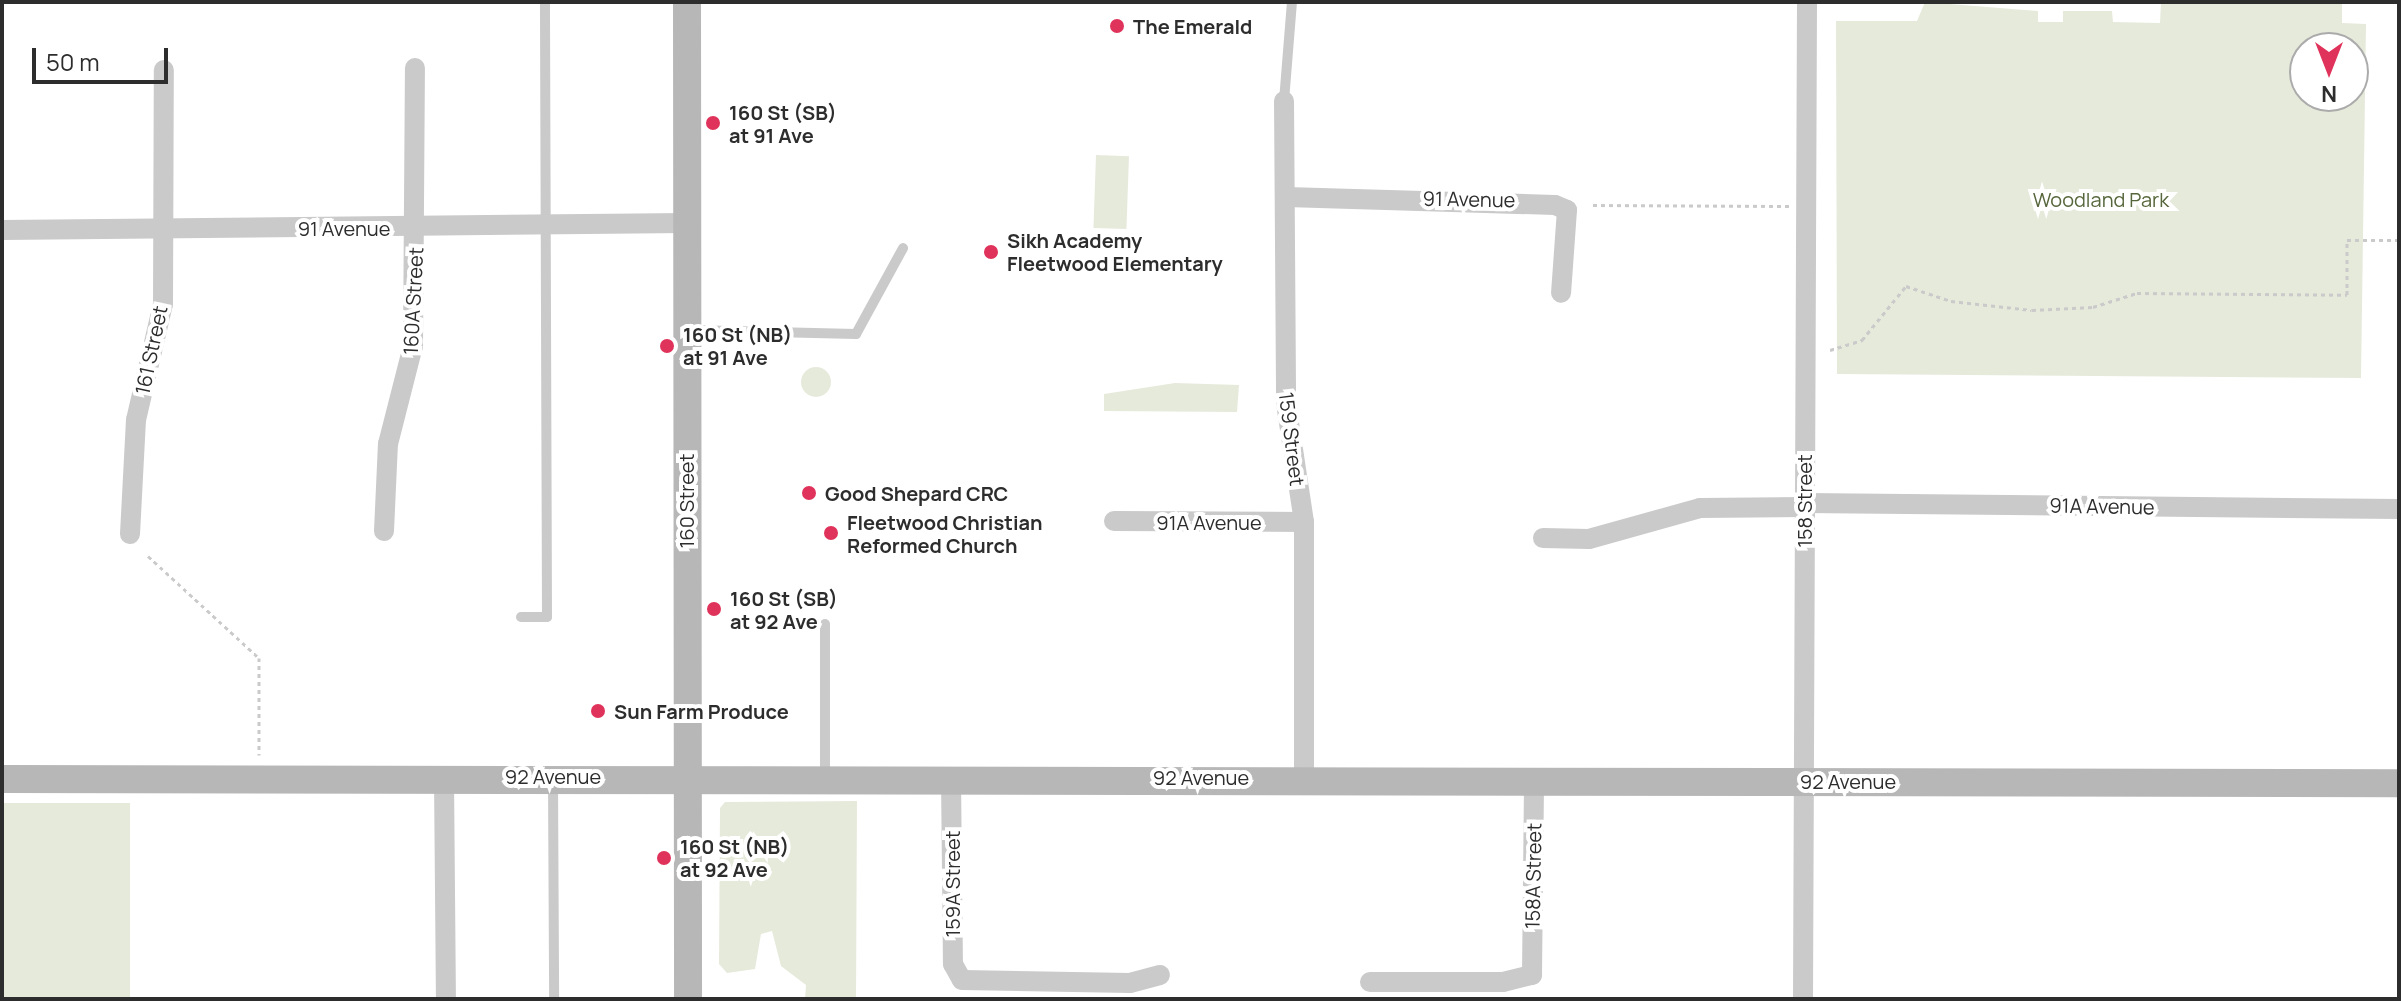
<!DOCTYPE html>
<style>
body{margin:0}
#map{position:relative;width:2401px;height:1001px;overflow:hidden;background:#fff;font-family:Manrope,sans-serif}
div>[style]{position:absolute}
.green>*{inset:0;background:#e6eadb;transform-origin:0 0}
.round{border-radius:50%}
.path>*{height:3px;margin-top:-1.5px;transform-origin:0;background:repeating-linear-gradient(90deg,#cacaca 0 4px,transparent 0 8px)}
.lane>*{height:10px;margin:-5px;padding:0 5px;transform-origin:5px;border-radius:5px;background:#cacaca}
.street>*{height:20px;margin:-10px;padding:0 10px;transform-origin:10px;border-radius:10px;background:#cacaca}
.secondary>*{height:28px;margin:-14px;padding:0 14px;transform-origin:14px;border-radius:14px;background:#b7b7b7}
.dots>*{width:22px;height:22px;translate:-50% -50%;box-sizing:border-box;border:4px solid #fff;border-radius:50%}
span{translate:-50% -50%;white-space:nowrap;text-align:center;line-height:1.15;-webkit-text-stroke:8px #fff;paint-order:stroke}
.poi-label{font-size:20px;color:#2d2d2d;font-weight:700}
.left{translate:0 -50%;text-align:left}
.street-label{font-size:20px;color:#2d2d2d}
.park-label{font-size:20px;color:#57673c}
.frame{position:absolute;inset:0;border:4px solid #2d2d2d;pointer-events:none}
.north{position:absolute;left:2289px;top:32px;width:80px;height:80px;box-sizing:border-box;background:#fff;border:2px solid #ababab;border-radius:50%;rotate:180deg;font-size:22px;font-weight:700;line-height:32px;text-align:center;color:#2d2d2d}
.north::after{content:'';display:block;margin:auto;width:28px;height:36px;background:#e0335b;clip-path:polygon(50% 0,100% 100%,50% 72%,0 100%)}
.scale{position:absolute;left:32px;top:48px;width:136px;height:36px;box-sizing:border-box;border:4px solid #2d2d2d;border-top:0;padding-left:10px;font-size:24px;line-height:28px;white-space:nowrap;color:#2d2d2d;-webkit-text-stroke:6px #fff;paint-order:stroke}
</style>
<div id="map">
<div class="green">
<div style="clip-path:polygon(evenodd,1925px 2px,2038px 11px,2038px 22px,2063px 22px,2063px 11px,2112px 11px,2113px 22px,2160px 23px,2161px 2px,2342px 2px,2342px 23px,2366px 24px,2361px 378px,1837px 374px,1836px 21px,1917px 21px,1925px 2px,2305px 48px,2353px 48px,2353px 96px,2305px 96px,2305px 48px)"></div>
<div style="left:1096px;top:155px;width:33px;height:73px;rotate:2deg"></div>
<div class="round" style="left:801px;top:367px;width:30px;height:30px"></div>
<div style="clip-path:polygon(1175px 383px,1239px 385px,1237px 412px,1104px 411px,1104px 394px)"></div>
<div style="clip-path:polygon(857px 801px,856px 999px,805px 999px,806px 985px,781px 966px,772px 931px,761px 934px,755px 969px,727px 973px,719px 964px,720px 808px,725px 802px)"></div>
<div style="left:130px;top:803px;width:196px;height:128px;rotate:90deg"></div>
</div>
<div class="path">
<div style="left:1593px;top:205px;width:196px;rotate:0.3deg"></div>
<div style="left:1830px;top:350px;width:34px;rotate:-17deg"></div>
<div style="left:1862px;top:340px;width:70px;rotate:-50.8deg"></div>
<div style="left:1906px;top:286px;width:47px;rotate:18.4deg"></div>
<div style="left:1951px;top:301px;width:81px;rotate:6.3deg"></div>
<div style="left:2032px;top:310px;width:61px;rotate:-2.8deg"></div>
<div style="left:2093px;top:307px;width:46px;rotate:-17.7deg"></div>
<div style="left:2137px;top:293px;width:210px;rotate:0.5deg"></div>
<div style="left:2347px;top:295px;width:55px;rotate:-90deg"></div>
<div style="left:2347px;top:240px;width:52px"></div>
<div style="left:148px;top:556px;width:151px;rotate:42.6deg"></div>
<div style="left:259px;top:658px;width:97px;rotate:90deg"></div>
</div>
<div class="lane">
<div style="left:1284px;top:101px;width:99px;rotate:-85.4deg"></div>
<div style="left:689px;top:330px;width:167px;rotate:1.4deg"></div>
<div style="left:856px;top:334px;width:98px;rotate:-61.3deg"></div>
<div style="left:521px;top:617px;width:26px"></div>
<div style="left:547px;top:617px;width:615px;rotate:-90.19deg"></div>
<div style="left:825px;top:624px;width:152px;rotate:90deg"></div>
<div style="left:553px;top:781px;width:218px;rotate:89.7deg"></div>
</div>
<div class="street">
<div style="left:1284px;top:101px;width:302px;rotate:89.6deg"></div>
<div style="left:1286px;top:403px;width:120px;rotate:81.4deg"></div>
<div style="left:1304px;top:522px;width:255px;rotate:90deg"></div>
<div style="left:1286px;top:197px;width:269px;rotate:1.7deg"></div>
<div style="left:1555px;top:205px;width:13px;rotate:23deg"></div>
<div style="left:1567px;top:210px;width:83px;rotate:94.1deg"></div>
<div style="left:2px;top:230px;width:685px;rotate:-0.59deg"></div>
<div style="left:1804px;top:503px;width:595px;rotate:0.58deg"></div>
<div style="left:1114px;top:521px;width:190px;rotate:0.3deg"></div>
<div style="left:384px;top:531px;width:87px;rotate:-87.4deg"></div>
<div style="left:388px;top:444px;width:101px;rotate:-75.7deg"></div>
<div style="left:413px;top:346px;width:278px;rotate:-89.6deg"></div>
<div style="left:130px;top:534px;width:114px;rotate:-87deg"></div>
<div style="left:136px;top:420px;width:119px;rotate:-76.9deg"></div>
<div style="left:163px;top:304px;width:234px;rotate:-89.8deg"></div>
<div style="left:1543px;top:538px;width:46px;rotate:1.2deg"></div>
<div style="left:1589px;top:539px;width:115px;rotate:-15.6deg"></div>
<div style="left:1700px;top:508px;width:104px;rotate:-0.6deg"></div>
<div style="left:444px;top:777px;width:222px;rotate:89.5deg"></div>
<div style="left:951px;top:777px;width:187px;rotate:89.4deg"></div>
<div style="left:953px;top:964px;width:18px;rotate:61deg"></div>
<div style="left:962px;top:980px;width:168px;rotate:1deg"></div>
<div style="left:1130px;top:983px;width:31px;rotate:-15deg"></div>
<div style="left:1370px;top:982px;width:133px"></div>
<div style="left:1503px;top:982px;width:30px;rotate:-14deg"></div>
<div style="left:1532px;top:975px;width:197px;rotate:-89.4deg"></div>
<div style="left:1803px;top:999px;width:997px;rotate:-89.77deg"></div>
</div>
<div class="secondary">
<div style="left:687px;top:2px;width:997px;rotate:89.94deg"></div>
<div style="left:2px;top:779px;width:2397px;rotate:0.1deg"></div>
</div>
<div class="dots">
<div style="left:1117px;top:26px;background:#e0335b"></div>
<div style="left:713px;top:123px;background:#e0335b"></div>
<div style="left:991px;top:252px;background:#e0335b"></div>
<div style="left:667px;top:346px;background:#e0335b"></div>
<div style="left:809px;top:493px;background:#e0335b"></div>
<div style="left:831px;top:533px;background:#e0335b"></div>
<div style="left:714px;top:609px;background:#e0335b"></div>
<div style="left:598px;top:711px;background:#e0335b"></div>
<div style="left:664px;top:858px;background:#e0335b"></div>
</div>
<div class="poi-label">
<span class="left" style="left:1133px;top:26px">The Emerald</span>
<span class="left" style="left:729px;top:124px">160 St (SB)<br>at 91 Ave</span>
<span class="left" style="left:1007px;top:252px">Sikh Academy<br>Fleetwood Elementary</span>
<span class="left" style="left:683px;top:346px">160 St (NB)<br>at 91 Ave</span>
<span class="left" style="left:825px;top:493px">Good Shepard CRC</span>
<span class="left" style="left:847px;top:534px">Fleetwood Christian<br>Reformed Church</span>
<span class="left" style="left:730px;top:610px">160 St (SB)<br>at 92 Ave</span>
<span class="left" style="left:614px;top:711px">Sun Farm Produce</span>
<span class="left" style="left:680px;top:858px">160 St (NB)<br>at 92 Ave</span>
</div>
<div class="street-label">
<span style="left:1469px;top:199px;rotate:1deg">91 Avenue</span>
<span style="left:344px;top:228px">91 Avenue</span>
<span style="left:413px;top:301px;rotate:-87deg">160A Street</span>
<span style="left:151px;top:350px;rotate:-78deg">161 Street</span>
<span style="left:1292px;top:439px;rotate:83deg">159 Street</span>
<span style="left:686px;top:501px;rotate:-90deg">160 Street</span>
<span style="left:1804px;top:501px;rotate:-90deg">158 Street</span>
<span style="left:2102px;top:506px;rotate:1deg">91A Avenue</span>
<span style="left:1209px;top:522px">91A Avenue</span>
<span style="left:553px;top:776px">92 Avenue</span>
<span style="left:1201px;top:777px">92 Avenue</span>
<span style="left:1848px;top:781px">92 Avenue</span>
<span style="left:1533px;top:876px;rotate:-89deg">158A Street</span>
<span style="left:952px;top:884px;rotate:-90deg">159A Street</span>
</div>
<div class="park-label">
<span style="left:2101px;top:199px">Woodland Park</span>
</div>
<div class="frame"></div>
<div class="north">N</div>
<div class="scale">50 m</div>
</div>
